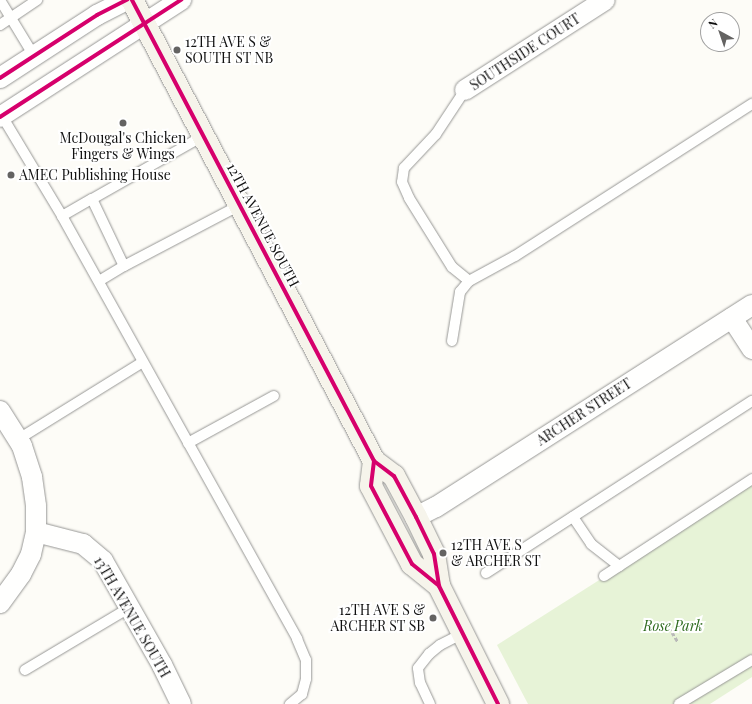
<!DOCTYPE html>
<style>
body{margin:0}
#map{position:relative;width:752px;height:704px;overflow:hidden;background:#fdfcf7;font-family:"Playfair Display",serif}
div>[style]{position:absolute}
.green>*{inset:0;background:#e7f3d7}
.path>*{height:2.5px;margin-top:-1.25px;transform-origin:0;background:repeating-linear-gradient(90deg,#b9b9b8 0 4px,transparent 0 6px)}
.roads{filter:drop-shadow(0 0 1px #979795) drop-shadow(0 0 1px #979795)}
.service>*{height:10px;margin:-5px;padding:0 5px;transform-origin:5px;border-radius:5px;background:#fffffe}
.minor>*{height:20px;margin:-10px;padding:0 10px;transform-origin:10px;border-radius:10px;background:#fffffe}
.secondary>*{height:22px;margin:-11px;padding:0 11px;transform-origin:11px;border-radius:11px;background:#f6f4eb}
.cycleway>*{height:4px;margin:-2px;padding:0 2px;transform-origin:2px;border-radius:2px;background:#d6006c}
.dots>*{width:11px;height:11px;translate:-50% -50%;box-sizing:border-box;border:2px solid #fff;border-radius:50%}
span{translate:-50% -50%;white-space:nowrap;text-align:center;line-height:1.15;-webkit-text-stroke:4px #fff;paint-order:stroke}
.poi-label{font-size:14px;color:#111}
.left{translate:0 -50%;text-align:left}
.right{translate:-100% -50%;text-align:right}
.street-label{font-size:14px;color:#111}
.park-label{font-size:14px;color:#2f6b1f;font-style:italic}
.north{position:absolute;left:700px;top:12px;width:40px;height:40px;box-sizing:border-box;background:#fff;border:1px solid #a0a0a0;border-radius:50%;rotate:320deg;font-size:11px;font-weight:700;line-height:16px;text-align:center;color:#111}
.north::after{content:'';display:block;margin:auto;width:14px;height:18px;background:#646362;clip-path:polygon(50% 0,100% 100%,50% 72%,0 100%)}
</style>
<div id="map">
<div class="green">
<div style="clip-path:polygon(752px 483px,752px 677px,710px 704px,528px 704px,497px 645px)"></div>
</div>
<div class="path">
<div style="left:666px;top:622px;width:23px;rotate:59deg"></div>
</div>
<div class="roads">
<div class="service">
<div style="left:0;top:0;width:66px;rotate:58.7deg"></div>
<div style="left:0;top:25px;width:45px;rotate:-34deg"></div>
<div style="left:465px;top:90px;width:53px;rotate:123.4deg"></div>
<div style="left:436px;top:134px;width:47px;rotate:133.3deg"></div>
<div style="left:404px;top:168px;width:14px;rotate:98deg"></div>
<div style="left:402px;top:182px;width:17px;rotate:66deg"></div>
<div style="left:409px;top:198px;width:81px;rotate:58.1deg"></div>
<div style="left:452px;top:267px;width:22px;rotate:39deg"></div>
<div style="left:2px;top:116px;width:117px;rotate:59deg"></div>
<div style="left:62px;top:216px;width:484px;rotate:60.9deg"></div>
<div style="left:297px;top:639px;width:23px;rotate:67deg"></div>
<div style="left:306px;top:660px;width:19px;rotate:90deg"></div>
<div style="left:306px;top:679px;width:16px;rotate:105deg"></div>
<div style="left:302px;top:694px;width:16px;rotate:140deg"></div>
<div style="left:203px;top:136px;width:128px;rotate:150.4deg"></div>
<div style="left:92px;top:199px;width:74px;rotate:64.5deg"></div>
<div style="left:124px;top:266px;width:131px;rotate:-27.7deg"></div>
<div style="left:62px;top:216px;width:34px;rotate:-30deg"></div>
<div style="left:99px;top:281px;width:29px;rotate:-31deg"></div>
<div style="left:452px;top:341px;width:50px;rotate:-80.7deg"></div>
<div style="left:460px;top:292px;width:14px;rotate:-51deg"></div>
<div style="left:469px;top:281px;width:52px;rotate:-28.5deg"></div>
<div style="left:515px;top:256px;width:282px;rotate:-32.7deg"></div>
<div style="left:17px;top:440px;width:148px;rotate:-31.8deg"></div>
<div style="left:188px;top:443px;width:98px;rotate:-28.7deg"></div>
<div style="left:573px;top:517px;width:32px;rotate:56deg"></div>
<div style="left:591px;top:544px;width:36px;rotate:38deg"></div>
<div style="left:486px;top:573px;width:317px;rotate:-32.9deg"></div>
<div style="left:604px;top:576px;width:177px;rotate:-33.2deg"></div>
<div style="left:25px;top:670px;width:121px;rotate:-30.8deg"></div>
<div style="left:430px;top:704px;width:23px;rotate:-115deg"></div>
<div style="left:420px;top:683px;width:15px;rotate:-98deg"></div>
<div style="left:418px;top:668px;width:18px;rotate:-52deg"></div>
<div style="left:429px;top:654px;width:14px;rotate:-39deg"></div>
<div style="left:440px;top:645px;width:25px;rotate:-27deg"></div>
<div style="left:679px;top:704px;width:85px;rotate:-31.1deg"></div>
</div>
<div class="minor">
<div style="left:0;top:78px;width:116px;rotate:-33deg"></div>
<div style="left:97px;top:15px;width:34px;rotate:-27deg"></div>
<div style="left:465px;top:90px;width:166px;rotate:-32.7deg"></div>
<div style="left:0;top:117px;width:216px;rotate:-32.9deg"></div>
<div style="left:732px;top:318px;width:37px;rotate:57deg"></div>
<div style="left:0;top:411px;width:41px;rotate:57.8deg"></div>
<div style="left:22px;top:446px;width:33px;rotate:72deg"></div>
<div style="left:32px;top:477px;width:29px;rotate:82deg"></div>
<div style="left:36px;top:506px;width:26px;rotate:90deg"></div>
<div style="left:36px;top:532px;width:49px;rotate:14.3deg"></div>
<div style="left:83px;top:544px;width:26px;rotate:40deg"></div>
<div style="left:103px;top:561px;width:120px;rotate:60.4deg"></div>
<div style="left:162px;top:665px;width:43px;rotate:64deg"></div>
<div style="left:416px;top:517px;width:22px;rotate:-27deg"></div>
<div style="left:436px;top:507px;width:375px;rotate:-32.6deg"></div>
<div style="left:0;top:603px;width:36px;rotate:-54deg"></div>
<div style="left:21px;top:574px;width:22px;rotate:-63deg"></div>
<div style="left:31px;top:554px;width:23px;rotate:-77deg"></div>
</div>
<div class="secondary">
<div style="left:132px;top:0;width:521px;rotate:62.3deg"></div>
<div style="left:374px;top:461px;width:25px;rotate:37deg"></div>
<div style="left:394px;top:476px;width:47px;rotate:61.8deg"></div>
<div style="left:416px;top:517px;width:41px;rotate:64.1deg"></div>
<div style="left:434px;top:554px;width:32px;rotate:81deg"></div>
<div style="left:439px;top:586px;width:132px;rotate:63.4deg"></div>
<div style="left:374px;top:461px;width:25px;rotate:97deg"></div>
<div style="left:371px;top:486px;width:88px;rotate:62.3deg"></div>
<div style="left:412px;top:564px;width:35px;rotate:39deg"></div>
</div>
</div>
<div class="cycleway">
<div style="left:132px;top:0;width:521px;rotate:62.3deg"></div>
<div style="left:374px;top:461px;width:25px;rotate:37deg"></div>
<div style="left:394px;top:476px;width:47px;rotate:61.8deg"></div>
<div style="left:416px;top:517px;width:41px;rotate:64.1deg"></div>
<div style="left:434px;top:554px;width:32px;rotate:81deg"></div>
<div style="left:439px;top:586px;width:132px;rotate:63.4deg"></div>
<div style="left:0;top:78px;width:116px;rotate:-33deg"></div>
<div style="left:97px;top:15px;width:34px;rotate:-27deg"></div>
<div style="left:0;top:117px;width:216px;rotate:-32.9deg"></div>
<div style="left:374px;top:461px;width:25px;rotate:97deg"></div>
<div style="left:371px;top:486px;width:88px;rotate:62.3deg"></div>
<div style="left:412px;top:564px;width:35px;rotate:39deg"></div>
</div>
<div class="dots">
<div style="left:177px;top:50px;background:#646362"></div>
<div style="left:123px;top:123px;background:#646362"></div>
<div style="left:11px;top:175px;background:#646362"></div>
<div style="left:443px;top:553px;background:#646362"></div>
<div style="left:433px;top:618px;background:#646362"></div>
</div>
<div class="poi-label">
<span class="left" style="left:185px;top:50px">12TH AVE S &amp;<br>SOUTH ST NB</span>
<span style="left:123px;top:146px">McDougal's Chicken<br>Fingers &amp; Wings</span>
<span class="left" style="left:19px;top:175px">AMEC Publishing House</span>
<span class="left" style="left:451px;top:553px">12TH AVE S<br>&amp; ARCHER ST</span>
<span class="right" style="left:425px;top:618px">12TH AVE S &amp;<br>ARCHER ST SB</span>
</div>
<div class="street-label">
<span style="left:525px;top:52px;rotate:-33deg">SOUTHSIDE COURT</span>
<span style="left:263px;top:225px;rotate:62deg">12TH AVENUE SOUTH</span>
<span style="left:584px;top:412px;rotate:-33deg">ARCHER STREET</span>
<span style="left:132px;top:617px;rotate:60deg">13TH AVENUE SOUTH</span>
</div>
<div class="park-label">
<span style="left:673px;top:626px">Rose Park</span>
</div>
<div class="north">N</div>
</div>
